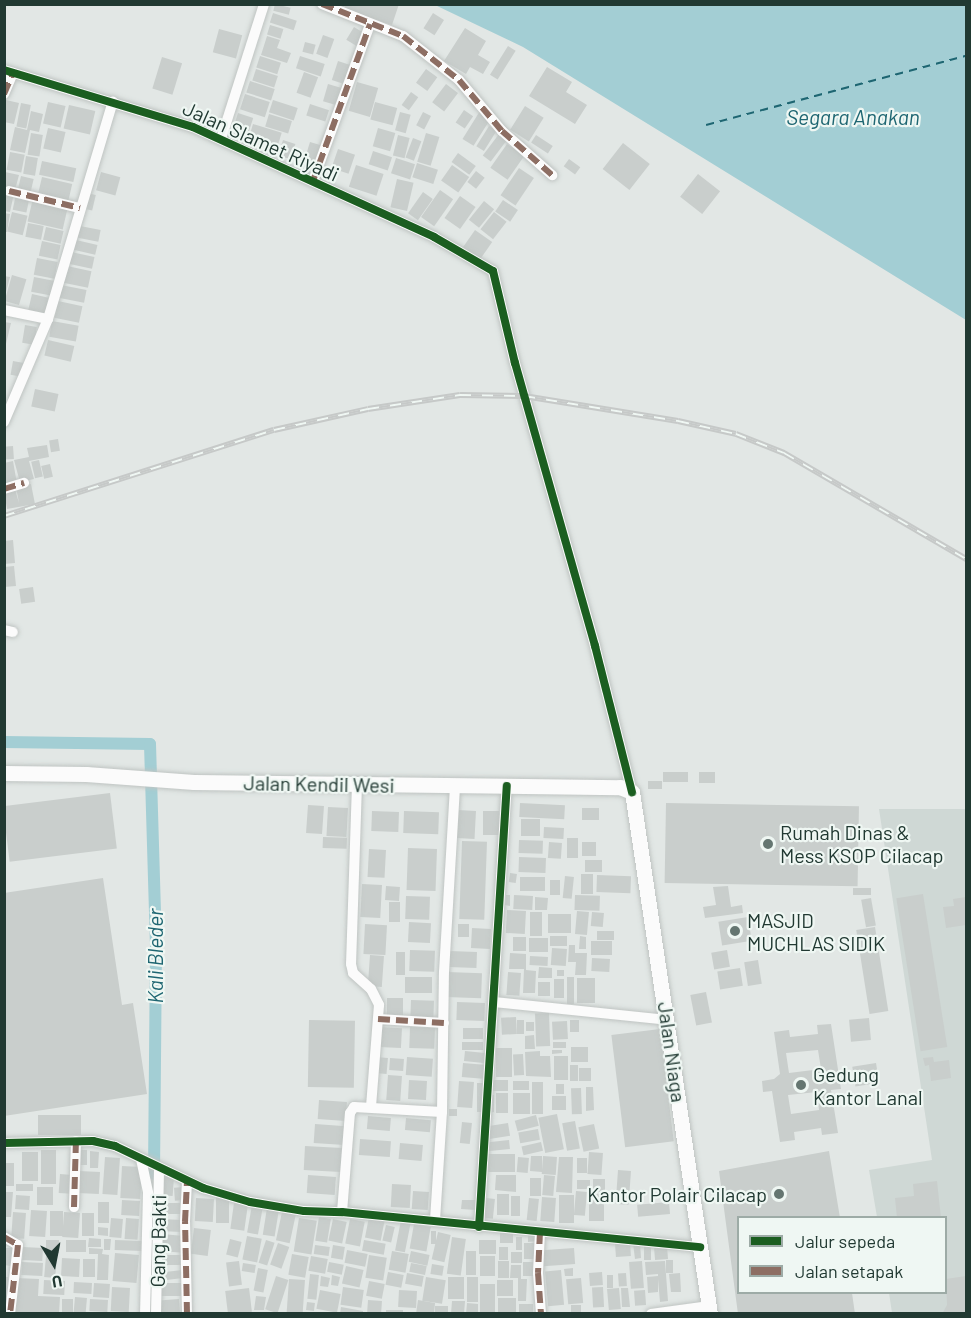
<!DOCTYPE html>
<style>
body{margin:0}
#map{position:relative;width:971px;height:1318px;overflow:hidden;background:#e2e7e5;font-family:Barlow,sans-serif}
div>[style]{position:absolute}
.built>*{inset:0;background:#cfd8d5}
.water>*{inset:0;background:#a3ced4}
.canal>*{height:12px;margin:-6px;padding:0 6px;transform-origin:6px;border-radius:6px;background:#a3ced4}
.ferry>*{height:1.5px;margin-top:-0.75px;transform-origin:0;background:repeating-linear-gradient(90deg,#1e6672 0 8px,transparent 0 14px)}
.building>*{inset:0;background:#c9cecc;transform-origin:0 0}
.roads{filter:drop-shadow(0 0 2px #bfc4c2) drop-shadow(0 0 2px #bfc4c2)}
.minor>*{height:10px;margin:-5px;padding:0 5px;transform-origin:5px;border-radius:5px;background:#fbfbfb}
.secondary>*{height:15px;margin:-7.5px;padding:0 7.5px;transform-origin:7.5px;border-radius:7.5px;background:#fbfbfb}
.rail>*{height:6px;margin-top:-3px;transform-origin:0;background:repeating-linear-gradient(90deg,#eff7f3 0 11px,#c6c9c8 0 22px);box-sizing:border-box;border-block:2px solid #c6c9c8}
.quiet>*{height:6px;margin-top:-3px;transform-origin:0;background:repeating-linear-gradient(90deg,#8d6e63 0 12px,transparent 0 18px)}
.cycleway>*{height:8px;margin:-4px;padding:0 4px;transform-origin:4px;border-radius:4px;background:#1b5e20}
.dots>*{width:16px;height:16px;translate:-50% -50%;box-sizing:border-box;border:3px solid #eff7f3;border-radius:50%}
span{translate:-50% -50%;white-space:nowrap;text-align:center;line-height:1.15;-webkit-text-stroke:4.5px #eff7f3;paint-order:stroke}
.street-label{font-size:20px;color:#213932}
.poi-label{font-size:20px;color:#213932}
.left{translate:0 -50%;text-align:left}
.right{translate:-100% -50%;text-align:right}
.water-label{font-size:21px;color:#1e6672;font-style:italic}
.frame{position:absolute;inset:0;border:6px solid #213932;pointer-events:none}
.legend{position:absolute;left:737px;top:1216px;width:210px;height:78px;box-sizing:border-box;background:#eff7f3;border:2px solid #9daba6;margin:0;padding:8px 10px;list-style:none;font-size:18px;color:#213932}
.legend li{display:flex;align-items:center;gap:12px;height:30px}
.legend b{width:30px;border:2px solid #9daba6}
.north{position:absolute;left:24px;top:1234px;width:60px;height:60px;-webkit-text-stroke:4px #eff7f3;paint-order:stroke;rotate:170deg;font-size:16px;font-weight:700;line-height:24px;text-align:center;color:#213932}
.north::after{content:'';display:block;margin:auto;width:21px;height:27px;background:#213932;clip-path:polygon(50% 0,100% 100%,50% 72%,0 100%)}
</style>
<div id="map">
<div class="built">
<div style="clip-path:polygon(879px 809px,966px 809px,966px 1313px,892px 1313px,889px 1293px,946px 1292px,946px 1218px,877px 1217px,869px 1170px,932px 1160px)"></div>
</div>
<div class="water">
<div style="clip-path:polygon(435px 5px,966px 5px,966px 320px,523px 47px)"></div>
</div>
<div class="canal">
<div style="left:4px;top:742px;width:146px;rotate:0.8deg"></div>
<div style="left:150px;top:744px;width:201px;rotate:88.3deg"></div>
<div style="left:156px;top:945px;width:229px;rotate:90.5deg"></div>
</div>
<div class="ferry">
<div style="left:706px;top:125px;width:269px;rotate:-14.9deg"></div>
</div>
<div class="building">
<div style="left:275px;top:4px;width:16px;height:7px;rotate:14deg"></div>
<div style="clip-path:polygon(346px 4px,399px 4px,392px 25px,344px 10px)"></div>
<div style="left:273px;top:13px;width:25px;height:10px;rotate:18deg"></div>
<div style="left:433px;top:13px;width:13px;height:18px;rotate:32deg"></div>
<div style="left:270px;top:25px;width:14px;height:10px;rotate:17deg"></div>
<div style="left:354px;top:27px;width:12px;height:15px;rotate:31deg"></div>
<div style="clip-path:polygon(465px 28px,486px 41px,478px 55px,490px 62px,483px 74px,470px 67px,466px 74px,444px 61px)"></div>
<div style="left:219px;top:29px;width:24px;height:24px;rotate:15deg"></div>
<div style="left:323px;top:35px;width:12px;height:20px;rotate:20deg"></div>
<div style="clip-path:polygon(267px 36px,280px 40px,277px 48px,291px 53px,287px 63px,261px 55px)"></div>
<div style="left:305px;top:42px;width:11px;height:10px;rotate:15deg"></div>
<div style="left:508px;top:46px;width:9px;height:34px;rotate:32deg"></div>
<div style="left:260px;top:56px;width:22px;height:12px;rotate:18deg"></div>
<div style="left:300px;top:56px;width:26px;height:13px;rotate:18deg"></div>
<div style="left:162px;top:57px;width:21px;height:33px;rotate:17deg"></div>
<div style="left:338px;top:61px;width:16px;height:20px;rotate:18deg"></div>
<div style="clip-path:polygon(547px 67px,572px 82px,566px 92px,587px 105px,575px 124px,529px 96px)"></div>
<div style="left:256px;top:69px;width:23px;height:12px;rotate:18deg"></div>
<div style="left:426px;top:69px;width:14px;height:17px;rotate:36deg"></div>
<div style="left:304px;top:72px;width:15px;height:22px;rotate:20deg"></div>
<div style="left:250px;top:81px;width:26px;height:12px;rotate:18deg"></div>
<div style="left:357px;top:82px;width:22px;height:30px;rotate:16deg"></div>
<div style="left:328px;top:84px;width:15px;height:18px;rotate:16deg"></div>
<div style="left:446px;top:84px;width:15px;height:23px;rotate:37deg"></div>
<div style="left:411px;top:92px;width:9px;height:16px;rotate:36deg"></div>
<div style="left:245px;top:94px;width:26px;height:16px;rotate:18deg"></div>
<div style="clip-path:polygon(6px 100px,19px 103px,14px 124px,4px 122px)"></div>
<div style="left:273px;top:100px;width:26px;height:13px;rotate:18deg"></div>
<div style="left:48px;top:102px;width:18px;height:22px;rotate:13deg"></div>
<div style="left:375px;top:102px;width:23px;height:18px;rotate:15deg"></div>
<div style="left:21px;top:103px;width:10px;height:24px;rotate:11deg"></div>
<div style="left:310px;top:104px;width:20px;height:12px;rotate:18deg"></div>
<div style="left:69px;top:105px;width:27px;height:24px;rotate:13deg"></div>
<div style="left:525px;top:106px;width:22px;height:28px;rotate:32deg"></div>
<div style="left:464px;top:110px;width:11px;height:15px;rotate:34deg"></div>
<div style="clip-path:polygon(31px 111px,43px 114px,39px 132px,30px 130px,25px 153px,10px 150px,15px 127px,27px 130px)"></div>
<div style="left:480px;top:111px;width:13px;height:33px;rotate:32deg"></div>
<div style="left:400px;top:112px;width:11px;height:19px;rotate:15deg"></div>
<div style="left:423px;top:112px;width:9px;height:15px;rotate:27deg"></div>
<div style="left:238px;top:113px;width:16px;height:23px;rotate:18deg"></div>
<div style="left:269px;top:114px;width:24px;height:13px;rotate:17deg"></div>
<div style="left:253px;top:124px;width:30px;height:20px;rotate:17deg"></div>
<div style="left:489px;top:126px;width:9px;height:24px;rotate:32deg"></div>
<div style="left:48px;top:128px;width:18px;height:21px;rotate:13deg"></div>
<div style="left:378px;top:128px;width:18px;height:19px;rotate:16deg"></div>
<div style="left:31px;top:133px;width:12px;height:22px;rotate:9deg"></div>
<div style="left:426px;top:133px;width:14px;height:30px;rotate:17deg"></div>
<div style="left:499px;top:134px;width:10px;height:27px;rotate:37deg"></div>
<div style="left:398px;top:135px;width:12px;height:21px;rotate:14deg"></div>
<div style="left:536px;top:135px;width:20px;height:9px;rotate:33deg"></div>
<div style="left:413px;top:138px;width:9px;height:21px;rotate:21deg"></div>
<div style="left:283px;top:140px;width:13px;height:16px;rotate:18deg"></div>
<div style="left:310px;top:142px;width:14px;height:26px;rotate:17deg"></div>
<div style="left:623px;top:143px;width:34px;height:33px;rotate:38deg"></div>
<div style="left:507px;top:144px;width:21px;height:29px;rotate:35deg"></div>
<div style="left:338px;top:149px;width:18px;height:20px;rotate:19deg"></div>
<div style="left:373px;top:151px;width:20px;height:14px;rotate:18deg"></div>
<div style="left:10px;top:152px;width:15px;height:18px;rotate:11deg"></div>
<div style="left:458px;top:153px;width:22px;height:11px;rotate:36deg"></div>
<div style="left:26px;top:156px;width:12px;height:18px;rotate:9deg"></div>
<div style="left:396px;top:158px;width:20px;height:16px;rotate:18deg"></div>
<div style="left:569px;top:159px;width:14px;height:9px;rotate:36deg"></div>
<div style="left:42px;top:161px;width:35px;height:14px;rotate:12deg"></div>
<div style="left:417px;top:163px;width:22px;height:15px;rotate:18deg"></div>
<div style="left:356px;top:165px;width:29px;height:23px;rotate:18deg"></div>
<div style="left:452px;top:165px;width:21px;height:19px;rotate:35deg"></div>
<div style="left:519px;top:168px;width:18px;height:33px;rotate:34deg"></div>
<div style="left:476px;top:171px;width:11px;height:14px;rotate:38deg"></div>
<div style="clip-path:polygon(5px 172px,19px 175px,15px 190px,4px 188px)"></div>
<div style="left:101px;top:172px;width:20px;height:19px;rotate:15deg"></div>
<div style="left:698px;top:174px;width:28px;height:29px;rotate:38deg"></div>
<div style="left:21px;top:176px;width:13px;height:16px;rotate:13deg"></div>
<div style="left:42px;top:177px;width:31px;height:19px;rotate:13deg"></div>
<div style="left:397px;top:179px;width:17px;height:29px;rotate:13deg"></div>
<div style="left:440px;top:190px;width:16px;height:33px;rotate:35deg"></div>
<div style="clip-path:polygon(4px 191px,14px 193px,10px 212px,4px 211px)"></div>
<div style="left:423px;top:192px;width:12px;height:26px;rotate:35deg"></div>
<div style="left:87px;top:193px;width:9px;height:16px;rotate:13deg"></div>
<div style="left:16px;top:194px;width:14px;height:16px;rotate:12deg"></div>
<div style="left:460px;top:196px;width:19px;height:27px;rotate:35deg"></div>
<div style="left:33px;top:198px;width:36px;height:24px;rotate:13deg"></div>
<div style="left:503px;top:200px;width:18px;height:14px;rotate:34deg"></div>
<div style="left:484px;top:201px;width:13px;height:24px;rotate:39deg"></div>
<div style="left:12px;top:212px;width:16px;height:20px;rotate:14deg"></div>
<div style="left:494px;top:212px;width:16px;height:22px;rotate:38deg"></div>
<div style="clip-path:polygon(4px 213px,10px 214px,7px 232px,4px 232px)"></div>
<div style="left:28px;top:223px;width:16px;height:14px;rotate:11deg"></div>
<div style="left:80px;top:226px;width:21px;height:12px;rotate:11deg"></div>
<div style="left:46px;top:227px;width:18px;height:13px;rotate:13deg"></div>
<div style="left:475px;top:230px;width:21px;height:21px;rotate:35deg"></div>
<div style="left:76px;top:240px;width:22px;height:10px;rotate:13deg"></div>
<div style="left:42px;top:241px;width:19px;height:15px;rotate:12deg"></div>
<div style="left:71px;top:252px;width:24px;height:12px;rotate:12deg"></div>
<div style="left:37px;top:258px;width:21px;height:17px;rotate:11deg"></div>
<div style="left:67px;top:266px;width:25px;height:17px;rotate:12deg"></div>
<div style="left:12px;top:275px;width:15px;height:27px;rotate:16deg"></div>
<div style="clip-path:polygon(4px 276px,10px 277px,5px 296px,4px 295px)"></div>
<div style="left:34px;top:277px;width:20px;height:15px;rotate:11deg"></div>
<div style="left:61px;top:285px;width:26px;height:13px;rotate:11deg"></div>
<div style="left:32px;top:294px;width:17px;height:17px;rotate:13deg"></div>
<div style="left:58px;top:301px;width:25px;height:17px;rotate:12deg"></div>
<div style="left:52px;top:321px;width:27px;height:16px;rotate:10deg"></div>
<div style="clip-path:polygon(4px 322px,11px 323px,5px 348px,4px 348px)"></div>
<div style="left:25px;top:325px;width:12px;height:18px;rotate:9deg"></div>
<div style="left:48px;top:340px;width:27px;height:16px;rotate:13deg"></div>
<div style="left:13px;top:361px;width:11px;height:14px;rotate:10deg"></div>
<div style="left:35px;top:389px;width:24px;height:18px;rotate:12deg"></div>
<div style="left:58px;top:439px;width:12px;height:9px;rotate:81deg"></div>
<div style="clip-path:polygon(47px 445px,49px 457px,29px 461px,34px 479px,20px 482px,14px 460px,29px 457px,27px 448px)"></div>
<div style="left:13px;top:446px;width:13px;height:9px;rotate:86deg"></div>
<div style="left:39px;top:460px;width:17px;height:8px;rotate:77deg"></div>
<div style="clip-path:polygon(13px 461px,17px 484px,4px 486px,4px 463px)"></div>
<div style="left:50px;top:464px;width:13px;height:9px;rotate:77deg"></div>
<div style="clip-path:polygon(31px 484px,35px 504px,7px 509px,4px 491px,15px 489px,19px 503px,16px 487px)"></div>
<div style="clip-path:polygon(13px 540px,15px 563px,4px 564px,4px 541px)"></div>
<div style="clip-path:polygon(14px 566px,16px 586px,4px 587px,4px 567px)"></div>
<div style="left:33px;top:587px;width:15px;height:14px;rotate:82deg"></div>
<div style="left:688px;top:772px;width:10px;height:25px;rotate:90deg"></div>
<div style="left:699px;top:772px;width:16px;height:11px"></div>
<div style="left:662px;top:781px;width:8px;height:14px;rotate:90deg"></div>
<div style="left:110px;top:793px;width:56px;height:108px;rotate:83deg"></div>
<div style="left:520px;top:803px;width:45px;height:14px;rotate:3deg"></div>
<div style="left:666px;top:803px;width:193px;height:80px;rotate:1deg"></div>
<div style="left:308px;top:805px;width:16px;height:28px;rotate:4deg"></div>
<div style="left:328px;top:807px;width:20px;height:29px;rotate:3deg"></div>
<div style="left:582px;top:808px;width:17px;height:12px"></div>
<div style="left:458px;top:810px;width:18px;height:28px;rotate:3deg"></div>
<div style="left:372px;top:811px;width:27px;height:20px;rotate:2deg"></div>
<div style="left:404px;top:811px;width:35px;height:22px;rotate:2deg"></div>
<div style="left:483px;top:811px;width:16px;height:24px"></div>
<div style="left:521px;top:819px;width:19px;height:17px"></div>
<div style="left:544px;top:827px;width:20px;height:11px;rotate:3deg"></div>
<div style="left:323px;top:837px;width:24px;height:11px;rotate:2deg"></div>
<div style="left:567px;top:838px;width:11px;height:20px"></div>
<div style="left:519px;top:840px;width:24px;height:13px;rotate:2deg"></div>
<div style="left:462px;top:841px;width:25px;height:78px;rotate:2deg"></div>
<div style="left:549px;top:842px;width:13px;height:16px;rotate:4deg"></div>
<div style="left:582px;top:842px;width:14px;height:14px"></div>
<div style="left:408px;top:848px;width:29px;height:42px;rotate:2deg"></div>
<div style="left:369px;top:849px;width:17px;height:28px;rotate:3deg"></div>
<div style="left:519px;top:857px;width:27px;height:15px;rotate:2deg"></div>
<div style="left:585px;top:860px;width:17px;height:12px"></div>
<div style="left:510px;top:873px;width:7px;height:9px;rotate:8deg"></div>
<div style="left:581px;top:874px;width:12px;height:20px"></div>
<div style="left:597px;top:875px;width:34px;height:17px;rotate:2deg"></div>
<div style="left:565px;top:876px;width:9px;height:22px;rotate:6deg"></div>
<div style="left:520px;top:877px;width:25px;height:14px"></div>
<div style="clip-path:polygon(103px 878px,122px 1005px,133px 1003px,147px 1094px,4px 1116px,4px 893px)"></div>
<div style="left:550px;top:880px;width:10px;height:15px"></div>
<div style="left:362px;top:884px;width:20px;height:33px;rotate:3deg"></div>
<div style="left:386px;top:886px;width:14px;height:14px;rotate:4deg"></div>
<div style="clip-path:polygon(728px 886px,731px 907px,742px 905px,743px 913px,705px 918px,703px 907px,716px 905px,713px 887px)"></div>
<div style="left:871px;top:888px;width:7px;height:18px;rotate:90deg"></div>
<div style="left:923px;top:894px;width:155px;height:27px;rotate:81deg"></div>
<div style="clip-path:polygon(506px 895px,510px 895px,510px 906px,505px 905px)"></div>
<div style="left:514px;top:895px;width:19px;height:14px;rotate:3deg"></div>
<div style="left:575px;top:895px;width:25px;height:15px;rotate:2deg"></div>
<div style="left:406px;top:896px;width:24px;height:23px;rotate:2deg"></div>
<div style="clip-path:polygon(535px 897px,548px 898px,547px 910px,535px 910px)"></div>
<div style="clip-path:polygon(966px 897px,966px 925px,946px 928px,943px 907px,954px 906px,953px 899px)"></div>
<div style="left:871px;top:898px;width:28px;height:10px;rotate:80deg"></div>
<div style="left:389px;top:902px;width:11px;height:20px"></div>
<div style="left:507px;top:910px;width:19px;height:23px;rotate:3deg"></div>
<div style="left:577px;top:911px;width:12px;height:23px;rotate:5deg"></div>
<div style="left:530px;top:912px;width:12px;height:24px"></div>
<div style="left:592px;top:912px;width:12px;height:14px;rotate:5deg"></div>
<div style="left:548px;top:914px;width:23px;height:19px"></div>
<div style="left:748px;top:917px;width:24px;height:30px;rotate:81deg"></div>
<div style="left:409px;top:922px;width:22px;height:20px;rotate:3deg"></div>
<div style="left:365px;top:924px;width:22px;height:30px;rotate:3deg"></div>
<div style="left:458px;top:924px;width:11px;height:13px"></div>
<div style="left:875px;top:927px;width:85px;height:19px;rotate:81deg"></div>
<div style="left:472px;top:928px;width:19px;height:20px;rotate:3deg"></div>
<div style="left:597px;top:931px;width:17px;height:9px"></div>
<div style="left:550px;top:936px;width:17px;height:10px"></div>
<div style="clip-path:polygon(580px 936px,586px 937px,586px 949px,579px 949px)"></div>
<div style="left:513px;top:937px;width:13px;height:14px"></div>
<div style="left:529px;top:938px;width:19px;height:14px"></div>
<div style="left:591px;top:941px;width:21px;height:14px"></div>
<div style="clip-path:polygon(569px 945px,575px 945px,575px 953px,587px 953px,586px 975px,575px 975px,576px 962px,568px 962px)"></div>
<div style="left:552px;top:948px;width:15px;height:17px;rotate:4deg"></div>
<div style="left:410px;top:950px;width:25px;height:21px;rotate:2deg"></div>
<div style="left:727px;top:950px;width:17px;height:16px;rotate:80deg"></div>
<div style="left:449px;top:951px;width:28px;height:16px;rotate:2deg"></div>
<div style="left:396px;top:952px;width:9px;height:23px"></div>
<div style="clip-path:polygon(510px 953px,526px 954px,526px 970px,536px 971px,535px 993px,523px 993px,524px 969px,509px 969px)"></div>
<div style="left:370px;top:955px;width:14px;height:31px;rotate:4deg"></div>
<div style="left:530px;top:956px;width:18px;height:9px;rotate:3deg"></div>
<div style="left:592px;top:958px;width:18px;height:13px;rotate:3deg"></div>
<div style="left:758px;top:960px;width:24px;height:14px;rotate:81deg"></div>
<div style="clip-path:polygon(539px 967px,552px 968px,552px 978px,538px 978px)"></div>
<div style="left:740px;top:968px;width:18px;height:23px;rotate:81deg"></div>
<div style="left:557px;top:970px;width:7px;height:6px"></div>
<div style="left:447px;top:972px;width:35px;height:25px;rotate:2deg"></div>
<div style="left:508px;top:972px;width:13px;height:23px;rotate:4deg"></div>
<div style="left:405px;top:977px;width:27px;height:16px"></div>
<div style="left:567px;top:977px;width:7px;height:27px"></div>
<div style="left:577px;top:978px;width:18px;height:25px"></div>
<div style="left:554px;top:979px;width:10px;height:19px"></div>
<div style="left:538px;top:982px;width:12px;height:14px"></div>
<div style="left:706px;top:992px;width:31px;height:16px;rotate:79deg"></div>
<div style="left:387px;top:998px;width:16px;height:18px"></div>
<div style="left:411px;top:1000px;width:23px;height:18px;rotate:2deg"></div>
<div style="left:457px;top:1002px;width:28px;height:18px;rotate:2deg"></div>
<div style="left:549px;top:1013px;width:33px;height:14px;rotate:88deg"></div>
<div style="left:516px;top:1017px;width:17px;height:15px;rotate:87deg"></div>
<div style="left:869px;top:1018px;width:22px;height:20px;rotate:85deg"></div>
<div style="left:309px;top:1020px;width:46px;height:67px;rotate:1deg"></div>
<div style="left:517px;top:1020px;width:7px;height:14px"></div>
<div style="left:570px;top:1020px;width:9px;height:12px"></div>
<div style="left:567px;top:1021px;width:18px;height:15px;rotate:87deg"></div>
<div style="left:526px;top:1022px;width:8px;height:9px"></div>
<div style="clip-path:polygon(evenodd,831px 1024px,841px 1089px,831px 1090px,838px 1133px,822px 1135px,821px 1128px,794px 1132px,795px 1140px,780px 1142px,772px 1091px,763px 1092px,762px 1081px,774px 1079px,780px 1074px,774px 1032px,789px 1030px,790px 1037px,818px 1034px,817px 1025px,831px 1024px,818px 1050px,821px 1069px,789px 1073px,786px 1053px,818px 1050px,831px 1024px,817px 1092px,819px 1110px,791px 1114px,788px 1095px,817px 1092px)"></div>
<div style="left:380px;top:1027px;width:22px;height:20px;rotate:3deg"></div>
<div style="left:410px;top:1027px;width:25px;height:21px;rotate:2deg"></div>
<div style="left:463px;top:1028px;width:20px;height:11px"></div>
<div style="left:660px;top:1029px;width:113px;height:49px;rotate:83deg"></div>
<div style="clip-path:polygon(534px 1035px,535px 1049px,525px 1049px,525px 1036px)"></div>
<div style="left:462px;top:1042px;width:21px;height:8px"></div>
<div style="left:553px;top:1042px;width:13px;height:6px"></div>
<div style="left:571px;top:1047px;width:17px;height:15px"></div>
<div style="left:496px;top:1048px;width:16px;height:29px"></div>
<div style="clip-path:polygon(552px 1050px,562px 1050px,562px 1053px,552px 1054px)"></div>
<div style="left:465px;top:1051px;width:20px;height:10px;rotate:6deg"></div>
<div style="clip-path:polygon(540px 1051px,540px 1056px,550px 1056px,551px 1077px,526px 1076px,525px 1052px)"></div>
<div style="left:523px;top:1054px;width:21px;height:10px;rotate:87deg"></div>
<div style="left:554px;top:1056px;width:14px;height:24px"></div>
<div style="left:376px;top:1057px;width:12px;height:16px;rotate:5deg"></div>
<div style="left:407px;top:1057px;width:26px;height:18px;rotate:4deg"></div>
<div style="clip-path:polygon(933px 1057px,934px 1062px,949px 1060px,951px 1078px,931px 1081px,929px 1065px,925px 1066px,923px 1058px)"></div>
<div style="left:390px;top:1058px;width:14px;height:12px;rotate:4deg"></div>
<div style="left:463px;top:1063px;width:21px;height:14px;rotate:5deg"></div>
<div style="left:876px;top:1063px;width:20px;height:24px;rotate:81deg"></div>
<div style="left:570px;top:1065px;width:8px;height:16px"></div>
<div style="left:579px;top:1068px;width:12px;height:13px"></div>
<div style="left:388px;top:1075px;width:14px;height:25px;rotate:4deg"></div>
<div style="left:409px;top:1080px;width:18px;height:19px;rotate:3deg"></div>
<div style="left:489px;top:1080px;width:19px;height:11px"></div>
<div style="left:459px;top:1081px;width:15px;height:26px;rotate:4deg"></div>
<div style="left:529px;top:1081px;width:9px;height:16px;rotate:90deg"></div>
<div style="left:532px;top:1082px;width:11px;height:32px"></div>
<div style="left:477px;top:1083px;width:7px;height:29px"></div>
<div style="left:556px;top:1084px;width:8px;height:10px"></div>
<div style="clip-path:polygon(586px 1087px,593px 1087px,594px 1110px,586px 1111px)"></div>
<div style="left:581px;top:1088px;width:26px;height:10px;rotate:88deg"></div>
<div style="left:496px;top:1093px;width:12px;height:20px"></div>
<div style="left:513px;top:1093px;width:17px;height:21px"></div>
<div style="clip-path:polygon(487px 1095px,494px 1095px,494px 1112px,488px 1113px)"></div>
<div style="left:566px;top:1096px;width:14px;height:14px;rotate:90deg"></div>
<div style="left:319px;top:1100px;width:28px;height:19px;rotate:4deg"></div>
<div style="left:449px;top:1109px;width:8px;height:7px"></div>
<div style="left:557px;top:1114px;width:36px;height:19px;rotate:79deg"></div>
<div style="left:81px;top:1115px;width:20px;height:43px;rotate:90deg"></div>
<div style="left:536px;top:1115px;width:11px;height:22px;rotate:75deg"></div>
<div style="left:368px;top:1116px;width:23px;height:13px;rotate:5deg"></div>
<div style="left:406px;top:1118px;width:25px;height:12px;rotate:5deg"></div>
<div style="left:575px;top:1121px;width:28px;height:13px;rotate:80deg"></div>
<div style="left:462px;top:1122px;width:10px;height:21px;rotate:6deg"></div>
<div style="left:508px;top:1123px;width:13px;height:24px;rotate:81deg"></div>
<div style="left:315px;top:1124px;width:31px;height:19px;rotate:4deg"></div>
<div style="left:594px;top:1124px;width:25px;height:16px;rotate:78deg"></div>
<div style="left:538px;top:1129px;width:11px;height:20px;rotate:80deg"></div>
<div style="left:360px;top:1139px;width:31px;height:16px;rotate:4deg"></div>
<div style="left:509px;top:1140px;width:9px;height:23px;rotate:84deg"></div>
<div style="left:541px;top:1142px;width:9px;height:20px;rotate:77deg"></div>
<div style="left:400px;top:1143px;width:23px;height:16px;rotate:5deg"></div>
<div style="left:305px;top:1146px;width:37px;height:24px;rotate:3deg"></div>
<div style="left:41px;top:1150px;width:15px;height:34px"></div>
<div style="left:79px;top:1150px;width:8px;height:15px"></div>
<div style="clip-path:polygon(90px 1151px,99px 1152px,98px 1168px,90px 1168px)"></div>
<div style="clip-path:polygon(829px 1151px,840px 1218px,738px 1218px,738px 1293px,852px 1293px,855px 1314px,738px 1314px,719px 1171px)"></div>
<div style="left:22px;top:1152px;width:16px;height:29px"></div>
<div style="left:589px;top:1152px;width:14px;height:22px;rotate:4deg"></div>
<div style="left:485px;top:1154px;width:30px;height:18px"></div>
<div style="clip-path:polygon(531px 1156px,542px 1156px,542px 1172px,530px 1171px)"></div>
<div style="left:543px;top:1156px;width:14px;height:18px;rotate:4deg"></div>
<div style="left:105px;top:1157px;width:15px;height:37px;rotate:4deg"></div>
<div style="left:518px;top:1157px;width:11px;height:15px;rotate:5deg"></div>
<div style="clip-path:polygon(559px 1157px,573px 1157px,572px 1193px,556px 1192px)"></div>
<div style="left:577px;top:1158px;width:10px;height:15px"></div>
<div style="left:4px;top:1163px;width:10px;height:23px"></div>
<div style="left:122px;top:1166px;width:20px;height:32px;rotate:3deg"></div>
<div style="left:618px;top:1170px;width:13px;height:34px;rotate:4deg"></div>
<div style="left:79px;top:1171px;width:21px;height:22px;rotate:3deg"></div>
<div style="left:60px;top:1174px;width:13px;height:19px;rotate:4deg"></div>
<div style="left:308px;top:1175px;width:28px;height:18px;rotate:4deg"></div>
<div style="clip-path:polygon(496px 1175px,516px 1175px,516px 1192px,495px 1190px)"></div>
<div style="left:544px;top:1175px;width:11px;height:20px;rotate:5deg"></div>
<div style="left:160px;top:1176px;width:14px;height:19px;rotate:4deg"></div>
<div style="left:530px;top:1178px;width:11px;height:18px"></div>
<div style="left:593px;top:1179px;width:12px;height:13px"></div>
<div style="left:577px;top:1180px;width:13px;height:9px"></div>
<div style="clip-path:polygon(937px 1181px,941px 1218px,897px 1218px,895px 1198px,914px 1196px,913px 1184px)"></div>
<div style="left:16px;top:1184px;width:17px;height:7px"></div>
<div style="left:392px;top:1184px;width:19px;height:23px;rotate:3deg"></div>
<div style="left:37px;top:1187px;width:16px;height:18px"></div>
<div style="left:184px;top:1187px;width:13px;height:10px;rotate:86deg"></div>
<div style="left:413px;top:1191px;width:16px;height:18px;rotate:4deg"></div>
<div style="left:576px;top:1191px;width:11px;height:24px;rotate:5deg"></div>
<div style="clip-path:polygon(4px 1192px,13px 1192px,11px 1217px,4px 1217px)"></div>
<div style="left:497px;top:1194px;width:12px;height:21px"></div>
<div style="left:589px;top:1194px;width:15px;height:27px"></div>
<div style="left:16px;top:1195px;width:14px;height:14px;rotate:4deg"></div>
<div style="left:559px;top:1195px;width:15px;height:28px"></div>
<div style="left:511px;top:1196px;width:9px;height:20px"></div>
<div style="left:216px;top:1197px;width:13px;height:26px"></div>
<div style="left:542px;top:1197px;width:14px;height:24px;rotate:4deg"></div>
<div style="left:196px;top:1198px;width:18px;height:23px;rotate:3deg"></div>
<div style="left:486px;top:1198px;width:9px;height:20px;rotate:6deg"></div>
<div style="left:529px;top:1198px;width:10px;height:22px;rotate:6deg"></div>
<div style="left:122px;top:1200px;width:18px;height:15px;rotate:3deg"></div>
<div style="clip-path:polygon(462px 1200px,477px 1200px,476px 1210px,461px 1209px)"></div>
<div style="left:98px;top:1202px;width:11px;height:21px"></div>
<div style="left:669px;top:1202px;width:12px;height:32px;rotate:85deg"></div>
<div style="left:180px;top:1203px;width:11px;height:20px;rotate:90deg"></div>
<div style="left:234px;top:1203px;width:14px;height:26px;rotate:8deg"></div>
<div style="left:252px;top:1205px;width:11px;height:28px;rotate:10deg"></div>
<div style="left:267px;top:1208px;width:12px;height:27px;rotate:9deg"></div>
<div style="left:31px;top:1210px;width:16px;height:26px;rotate:4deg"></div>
<div style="left:50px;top:1211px;width:13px;height:25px"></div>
<div style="left:13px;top:1212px;width:13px;height:26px;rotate:4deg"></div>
<div style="left:64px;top:1212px;width:16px;height:25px;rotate:4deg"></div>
<div style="left:282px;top:1212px;width:14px;height:29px;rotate:12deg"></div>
<div style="left:82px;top:1213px;width:12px;height:23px"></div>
<div style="left:319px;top:1217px;width:12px;height:24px;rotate:9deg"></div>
<div style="left:369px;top:1217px;width:16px;height:21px;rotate:11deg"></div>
<div style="left:111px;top:1218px;width:12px;height:19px;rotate:5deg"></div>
<div style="left:126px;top:1218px;width:13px;height:21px;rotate:4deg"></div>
<div style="left:299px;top:1218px;width:18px;height:34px;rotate:9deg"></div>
<div style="left:161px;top:1219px;width:21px;height:12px;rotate:3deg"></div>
<div style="left:333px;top:1219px;width:14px;height:22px;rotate:12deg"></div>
<div style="left:350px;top:1219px;width:15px;height:25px;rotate:11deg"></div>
<div style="left:401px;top:1220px;width:10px;height:31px;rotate:11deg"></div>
<div style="left:414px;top:1224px;width:17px;height:25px;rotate:10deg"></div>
<div style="left:386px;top:1225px;width:9px;height:16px;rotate:13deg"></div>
<div style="clip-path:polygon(98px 1227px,108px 1228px,108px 1236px,98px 1235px)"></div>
<div style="left:194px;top:1228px;width:17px;height:26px;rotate:7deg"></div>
<div style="left:431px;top:1231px;width:5px;height:13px"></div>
<div style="left:438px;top:1232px;width:13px;height:28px;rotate:13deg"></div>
<div style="left:513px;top:1233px;width:10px;height:13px;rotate:90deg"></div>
<div style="clip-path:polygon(528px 1233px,536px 1233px,537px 1241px,528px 1242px)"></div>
<div style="left:162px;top:1234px;width:22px;height:17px;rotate:5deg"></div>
<div style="left:247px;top:1236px;width:15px;height:24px;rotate:11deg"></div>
<div style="left:452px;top:1237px;width:14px;height:37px;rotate:8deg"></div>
<div style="left:516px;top:1237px;width:6px;height:13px"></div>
<div style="clip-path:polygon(89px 1238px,101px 1239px,101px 1247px,88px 1247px)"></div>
<div style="clip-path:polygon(104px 1239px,111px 1239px,110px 1250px,104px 1250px)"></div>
<div style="left:230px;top:1239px;width:12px;height:16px;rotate:14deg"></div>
<div style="left:46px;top:1240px;width:13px;height:13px"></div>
<div style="left:66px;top:1240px;width:20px;height:12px"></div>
<div style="left:115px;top:1240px;width:28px;height:10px;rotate:2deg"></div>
<div style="left:266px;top:1240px;width:9px;height:24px;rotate:18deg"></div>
<div style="left:364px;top:1240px;width:22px;height:11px;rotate:10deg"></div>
<div style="left:479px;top:1240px;width:17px;height:14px"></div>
<div style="left:278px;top:1243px;width:12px;height:23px;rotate:20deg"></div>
<div style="left:524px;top:1243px;width:13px;height:16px"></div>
<div style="left:630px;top:1243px;width:13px;height:15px;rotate:86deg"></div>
<div style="clip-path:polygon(633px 1243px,640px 1243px,641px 1258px,635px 1259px)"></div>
<div style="left:315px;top:1245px;width:15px;height:9px;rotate:8deg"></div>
<div style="left:333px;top:1245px;width:12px;height:13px;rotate:9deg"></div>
<div style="left:644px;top:1245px;width:7px;height:15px"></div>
<div style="left:23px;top:1247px;width:20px;height:13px;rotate:3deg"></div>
<div style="left:499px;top:1247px;width:9px;height:13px"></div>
<div style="left:667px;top:1247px;width:12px;height:13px;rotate:85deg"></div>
<div style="clip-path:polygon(4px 1248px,12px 1248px,11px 1266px,4px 1265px)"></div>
<div style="clip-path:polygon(89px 1248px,103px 1249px,102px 1254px,109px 1255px,108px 1280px,97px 1280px,98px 1254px,89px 1254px)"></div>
<div style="left:574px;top:1248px;width:16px;height:32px;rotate:86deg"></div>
<div style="left:347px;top:1250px;width:21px;height:13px;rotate:11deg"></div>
<div style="left:392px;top:1251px;width:17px;height:19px;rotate:10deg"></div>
<div style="left:411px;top:1251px;width:19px;height:11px;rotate:12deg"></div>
<div style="left:466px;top:1251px;width:10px;height:24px"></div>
<div style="left:511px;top:1252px;width:11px;height:11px"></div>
<div style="left:115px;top:1253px;width:24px;height:28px;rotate:5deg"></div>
<div style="left:292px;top:1254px;width:17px;height:21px;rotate:10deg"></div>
<div style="left:161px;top:1255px;width:21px;height:10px"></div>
<div style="left:369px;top:1255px;width:18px;height:23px;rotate:9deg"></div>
<div style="left:46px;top:1256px;width:11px;height:21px;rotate:5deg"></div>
<div style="left:311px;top:1256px;width:17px;height:15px;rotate:10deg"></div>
<div style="left:480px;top:1256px;width:15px;height:20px"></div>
<div style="left:62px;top:1258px;width:18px;height:18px;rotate:3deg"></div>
<div style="left:83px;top:1259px;width:12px;height:18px"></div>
<div style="left:666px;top:1260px;width:7px;height:13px"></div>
<div style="left:239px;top:1261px;width:24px;height:13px;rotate:83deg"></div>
<div style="left:498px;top:1261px;width:11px;height:17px"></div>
<div style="left:642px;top:1261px;width:27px;height:13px;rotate:86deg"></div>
<div style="clip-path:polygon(665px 1261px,668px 1301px,660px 1302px,658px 1279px,658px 1292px,648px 1293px,647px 1277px,658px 1276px,658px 1274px,646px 1275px,645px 1262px)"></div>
<div style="left:22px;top:1262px;width:21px;height:13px;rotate:3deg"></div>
<div style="left:329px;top:1262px;width:15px;height:10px;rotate:11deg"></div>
<div style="left:523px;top:1262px;width:12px;height:14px"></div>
<div style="left:243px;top:1263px;width:13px;height:8px;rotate:9deg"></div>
<div style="left:411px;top:1263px;width:16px;height:9px;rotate:11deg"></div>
<div style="left:432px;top:1264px;width:12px;height:10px;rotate:9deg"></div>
<div style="clip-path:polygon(511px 1265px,521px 1265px,521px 1279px,527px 1279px,526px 1301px,518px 1301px,518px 1278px,510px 1278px)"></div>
<div style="left:346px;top:1266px;width:18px;height:18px;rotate:13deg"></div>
<div style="left:258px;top:1268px;width:10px;height:23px;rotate:11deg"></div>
<div style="clip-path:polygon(573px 1268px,573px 1276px,565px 1276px,564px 1269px)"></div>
<div style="left:182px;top:1270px;width:8px;height:23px;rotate:83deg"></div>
<div style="left:561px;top:1270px;width:35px;height:16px;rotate:85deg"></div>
<div style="left:388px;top:1272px;width:16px;height:13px;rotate:11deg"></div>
<div style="left:602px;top:1272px;width:13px;height:13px;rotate:86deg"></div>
<div style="left:407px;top:1273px;width:17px;height:11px;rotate:10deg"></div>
<div style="left:626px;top:1273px;width:13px;height:8px;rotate:86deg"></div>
<div style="clip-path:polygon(680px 1273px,681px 1292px,671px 1292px,669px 1274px)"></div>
<div style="left:310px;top:1274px;width:9px;height:25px;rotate:6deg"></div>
<div style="clip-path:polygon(332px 1275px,340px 1277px,338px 1286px,331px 1285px)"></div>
<div style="left:607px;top:1275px;width:6px;height:13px"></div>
<div style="left:276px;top:1276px;width:13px;height:35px;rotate:18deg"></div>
<div style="clip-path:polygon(321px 1276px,330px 1278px,328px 1287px,320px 1286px)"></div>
<div style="clip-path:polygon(966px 1276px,966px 1314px,942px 1314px,947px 1305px,946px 1279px)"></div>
<div style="clip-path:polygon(4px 1277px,8px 1277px,7px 1304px,4px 1304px)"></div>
<div style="left:426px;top:1277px;width:20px;height:24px;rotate:9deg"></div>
<div style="left:448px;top:1277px;width:16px;height:22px"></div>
<div style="left:467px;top:1277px;width:11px;height:25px"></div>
<div style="clip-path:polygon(16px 1278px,39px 1279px,38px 1296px,60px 1297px,59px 1314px,15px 1312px)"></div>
<div style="left:581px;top:1278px;width:25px;height:15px;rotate:85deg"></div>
<div style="left:289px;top:1279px;width:16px;height:34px;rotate:4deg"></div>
<div style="left:44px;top:1280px;width:21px;height:14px;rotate:3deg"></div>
<div style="left:497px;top:1280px;width:16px;height:16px"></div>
<div style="left:369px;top:1281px;width:16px;height:15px;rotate:11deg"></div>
<div style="left:74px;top:1282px;width:18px;height:11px;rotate:3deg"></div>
<div style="left:94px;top:1283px;width:16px;height:14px;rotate:4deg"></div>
<div style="left:181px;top:1283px;width:13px;height:23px;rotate:90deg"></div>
<div style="left:480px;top:1284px;width:15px;height:30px"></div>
<div style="left:112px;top:1287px;width:18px;height:24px;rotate:3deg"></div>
<div style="left:343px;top:1287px;width:21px;height:18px;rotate:8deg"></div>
<div style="left:603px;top:1287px;width:20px;height:11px;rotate:87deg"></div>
<div style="left:249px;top:1288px;width:24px;height:24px;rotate:83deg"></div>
<div style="left:619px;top:1288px;width:21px;height:12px;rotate:85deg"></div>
<div style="clip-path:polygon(621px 1288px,628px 1288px,630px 1307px,622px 1307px)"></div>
<div style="left:320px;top:1290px;width:21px;height:19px;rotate:11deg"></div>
<div style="left:399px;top:1290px;width:18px;height:17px;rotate:3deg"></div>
<div style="left:645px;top:1290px;width:15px;height:11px;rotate:86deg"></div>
<div style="clip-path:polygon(256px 1296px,266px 1297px,264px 1310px,254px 1310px)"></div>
<div style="left:75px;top:1297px;width:12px;height:17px;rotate:5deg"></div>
<div style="left:498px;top:1298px;width:18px;height:16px"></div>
<div style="left:62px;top:1299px;width:11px;height:15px"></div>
<div style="left:90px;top:1299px;width:18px;height:12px;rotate:3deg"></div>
<div style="left:179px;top:1299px;width:13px;height:20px;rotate:86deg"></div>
<div style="left:368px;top:1300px;width:14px;height:14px;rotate:4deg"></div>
<div style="clip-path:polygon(418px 1300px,435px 1303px,434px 1314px,416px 1314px)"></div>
<div style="clip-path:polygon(452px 1301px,465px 1301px,464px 1314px,451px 1314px)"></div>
<div style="left:307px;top:1302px;width:8px;height:8px;rotate:7deg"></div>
<div style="clip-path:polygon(467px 1303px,478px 1304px,478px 1314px,466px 1314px)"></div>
<div style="left:519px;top:1304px;width:14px;height:10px"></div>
<div style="left:581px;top:1305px;width:8px;height:10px;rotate:90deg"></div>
<div style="left:435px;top:1306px;width:13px;height:8px"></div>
<div style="clip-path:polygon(341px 1307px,363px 1311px,363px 1314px,340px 1314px)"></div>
<div style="left:386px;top:1310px;width:17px;height:4px"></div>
</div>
<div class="roads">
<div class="minor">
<div style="left:322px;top:4px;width:87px;rotate:21.6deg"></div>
<div style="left:403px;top:36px;width:71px;rotate:38.2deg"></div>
<div style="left:459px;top:80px;width:67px;rotate:49.9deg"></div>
<div style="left:502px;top:131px;width:67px;rotate:41.3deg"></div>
<div style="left:4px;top:70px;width:197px;rotate:16.8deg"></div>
<div style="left:193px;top:127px;width:265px;rotate:24.5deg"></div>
<div style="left:434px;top:237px;width:68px;rotate:30deg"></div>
<div style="left:493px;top:271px;width:95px;rotate:76.6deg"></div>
<div style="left:515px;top:363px;width:294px;rotate:74.2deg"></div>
<div style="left:595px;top:646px;width:151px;rotate:75.8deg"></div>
<div style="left:4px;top:94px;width:23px;rotate:-67deg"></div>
<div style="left:221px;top:139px;width:142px;rotate:-72.3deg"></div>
<div style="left:313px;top:181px;width:167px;rotate:-70deg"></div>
<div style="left:9px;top:191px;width:73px;rotate:13.5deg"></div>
<div style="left:4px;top:310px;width:45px;rotate:11.6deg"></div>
<div style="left:4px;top:422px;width:112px;rotate:-66.9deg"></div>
<div style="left:48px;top:319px;width:227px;rotate:-73.4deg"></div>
<div style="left:4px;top:489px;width:21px;rotate:-17deg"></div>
<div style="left:4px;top:630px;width:9px;rotate:13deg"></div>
<div style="left:357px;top:784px;width:180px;rotate:91.9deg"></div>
<div style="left:351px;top:964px;width:9px;rotate:77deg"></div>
<div style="left:353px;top:973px;width:24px;rotate:42deg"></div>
<div style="left:371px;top:989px;width:18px;rotate:63deg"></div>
<div style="left:379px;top:1005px;width:101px;rotate:94.5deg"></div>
<div style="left:494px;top:1002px;width:174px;rotate:5.9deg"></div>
<div style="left:378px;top:1019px;width:66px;rotate:3.5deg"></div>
<div style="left:4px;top:1143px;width:89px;rotate:-1.3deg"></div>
<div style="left:93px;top:1141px;width:23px;rotate:13deg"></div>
<div style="left:115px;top:1146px;width:98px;rotate:25.5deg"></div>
<div style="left:203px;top:1188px;width:49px;rotate:16.6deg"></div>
<div style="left:250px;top:1202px;width:55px;rotate:9.5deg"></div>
<div style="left:304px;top:1211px;width:38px;rotate:2deg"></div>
<div style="left:342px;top:1212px;width:360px;rotate:5.6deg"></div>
<div style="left:141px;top:1159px;width:35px;rotate:78deg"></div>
<div style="left:148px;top:1193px;width:121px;rotate:91.4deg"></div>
<div style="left:74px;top:1207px;width:66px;rotate:-88.3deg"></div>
<div style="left:342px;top:1212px;width:99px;rotate:-85.4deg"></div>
<div style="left:350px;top:1113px;width:7px;rotate:-56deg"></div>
<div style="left:354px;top:1107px;width:88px;rotate:3.3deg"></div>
<div style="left:435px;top:1220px;width:108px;rotate:-86.3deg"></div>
<div style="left:442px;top:1112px;width:140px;rotate:-89.2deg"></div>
<div style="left:444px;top:972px;width:186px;rotate:-86.6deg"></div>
<div style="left:479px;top:1227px;width:442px;rotate:-86.4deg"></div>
<div style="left:540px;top:1232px;width:41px;rotate:92.8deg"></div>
<div style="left:538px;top:1273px;width:41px;rotate:85.8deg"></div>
<div style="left:4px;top:1237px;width:16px;rotate:30deg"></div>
<div style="left:18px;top:1245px;width:69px;rotate:96.6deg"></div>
<div style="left:156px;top:1314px;width:146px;rotate:-88.8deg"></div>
<div style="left:187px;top:1314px;width:92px;rotate:-91.2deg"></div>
<div style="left:185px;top:1222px;width:41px;rotate:-87.2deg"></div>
<div style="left:651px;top:1314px;width:59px;rotate:-7.9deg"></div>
</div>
<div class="secondary">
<div style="left:4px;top:773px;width:82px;rotate:0.7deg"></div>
<div style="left:86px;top:774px;width:108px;rotate:4.2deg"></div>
<div style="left:194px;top:782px;width:426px;rotate:0.7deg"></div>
<div style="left:620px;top:787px;width:13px;rotate:23deg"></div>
<div style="left:632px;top:792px;width:528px;rotate:81.5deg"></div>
</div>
</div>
<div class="rail">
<div style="left:4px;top:516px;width:283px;rotate:-17.7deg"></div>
<div style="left:274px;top:430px;width:96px;rotate:-12.6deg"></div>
<div style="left:368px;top:409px;width:93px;rotate:-8.7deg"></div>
<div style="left:460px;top:395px;width:64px;rotate:0.9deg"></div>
<div style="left:524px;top:396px;width:156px;rotate:9.2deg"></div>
<div style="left:678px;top:421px;width:59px;rotate:12.6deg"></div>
<div style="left:736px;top:434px;width:52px;rotate:21.6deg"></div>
<div style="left:784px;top:453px;width:211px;rotate:30.2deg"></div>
</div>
<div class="quiet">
<div style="left:322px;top:4px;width:87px;rotate:21.6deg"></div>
<div style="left:403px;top:36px;width:71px;rotate:38.2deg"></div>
<div style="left:459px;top:80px;width:67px;rotate:49.9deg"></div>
<div style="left:502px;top:131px;width:67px;rotate:41.3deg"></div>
<div style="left:4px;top:94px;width:23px;rotate:-67deg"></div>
<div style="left:313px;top:181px;width:167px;rotate:-70deg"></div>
<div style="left:9px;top:191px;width:73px;rotate:13.5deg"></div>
<div style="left:4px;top:489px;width:21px;rotate:-17deg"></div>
<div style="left:378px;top:1019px;width:66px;rotate:3.5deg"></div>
<div style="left:74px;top:1207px;width:66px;rotate:-88.3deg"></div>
<div style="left:540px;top:1232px;width:41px;rotate:92.8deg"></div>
<div style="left:538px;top:1273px;width:41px;rotate:85.8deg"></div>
<div style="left:4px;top:1237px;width:16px;rotate:30deg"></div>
<div style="left:18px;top:1245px;width:69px;rotate:96.6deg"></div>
<div style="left:187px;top:1314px;width:92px;rotate:-91.2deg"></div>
<div style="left:185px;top:1222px;width:41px;rotate:-87.2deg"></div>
</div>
<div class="cycleway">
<div style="left:4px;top:70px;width:197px;rotate:16.8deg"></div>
<div style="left:193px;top:127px;width:265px;rotate:24.5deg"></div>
<div style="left:434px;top:237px;width:68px;rotate:30deg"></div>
<div style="left:493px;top:271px;width:95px;rotate:76.6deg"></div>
<div style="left:515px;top:363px;width:294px;rotate:74.2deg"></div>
<div style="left:595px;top:646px;width:151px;rotate:75.8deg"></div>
<div style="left:4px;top:1143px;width:89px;rotate:-1.3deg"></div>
<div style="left:93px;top:1141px;width:23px;rotate:13deg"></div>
<div style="left:115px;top:1146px;width:98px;rotate:25.5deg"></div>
<div style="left:203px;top:1188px;width:49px;rotate:16.6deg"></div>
<div style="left:250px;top:1202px;width:55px;rotate:9.5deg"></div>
<div style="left:304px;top:1211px;width:38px;rotate:2deg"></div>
<div style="left:342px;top:1212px;width:360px;rotate:5.6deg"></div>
<div style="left:479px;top:1227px;width:442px;rotate:-86.4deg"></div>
</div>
<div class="dots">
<div style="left:768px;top:844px;background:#657671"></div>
<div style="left:735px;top:931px;background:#657671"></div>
<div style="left:801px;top:1085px;background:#657671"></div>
<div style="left:779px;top:1194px;background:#657671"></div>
</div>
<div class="street-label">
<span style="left:261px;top:141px;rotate:24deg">Jalan Slamet Riyadi</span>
<span style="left:319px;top:784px;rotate:1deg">Jalan Kendil Wesi</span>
<span style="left:672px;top:1052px;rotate:82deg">Jalan Niaga</span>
<span style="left:158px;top:1241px;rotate:-89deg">Gang Bakti</span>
</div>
<div class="poi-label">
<span class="left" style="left:780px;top:844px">Rumah Dinas &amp;<br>Mess KSOP Cilacap</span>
<span class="left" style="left:747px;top:932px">MASJID<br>MUCHLAS SIDIK</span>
<span class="left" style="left:813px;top:1086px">Gedung<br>Kantor Lanal</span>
<span class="right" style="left:767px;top:1194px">Kantor Polair Cilacap</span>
</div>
<div class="water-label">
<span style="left:853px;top:117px">Segara Anakan</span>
<span style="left:155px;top:956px;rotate:-90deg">Kali Bleder</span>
</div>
<div class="frame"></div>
<ul class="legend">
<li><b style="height:8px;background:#1b5e20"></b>Jalur sepeda</li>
<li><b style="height:8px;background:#8d6e63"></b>Jalan setapak</li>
</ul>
<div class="north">U</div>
</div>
